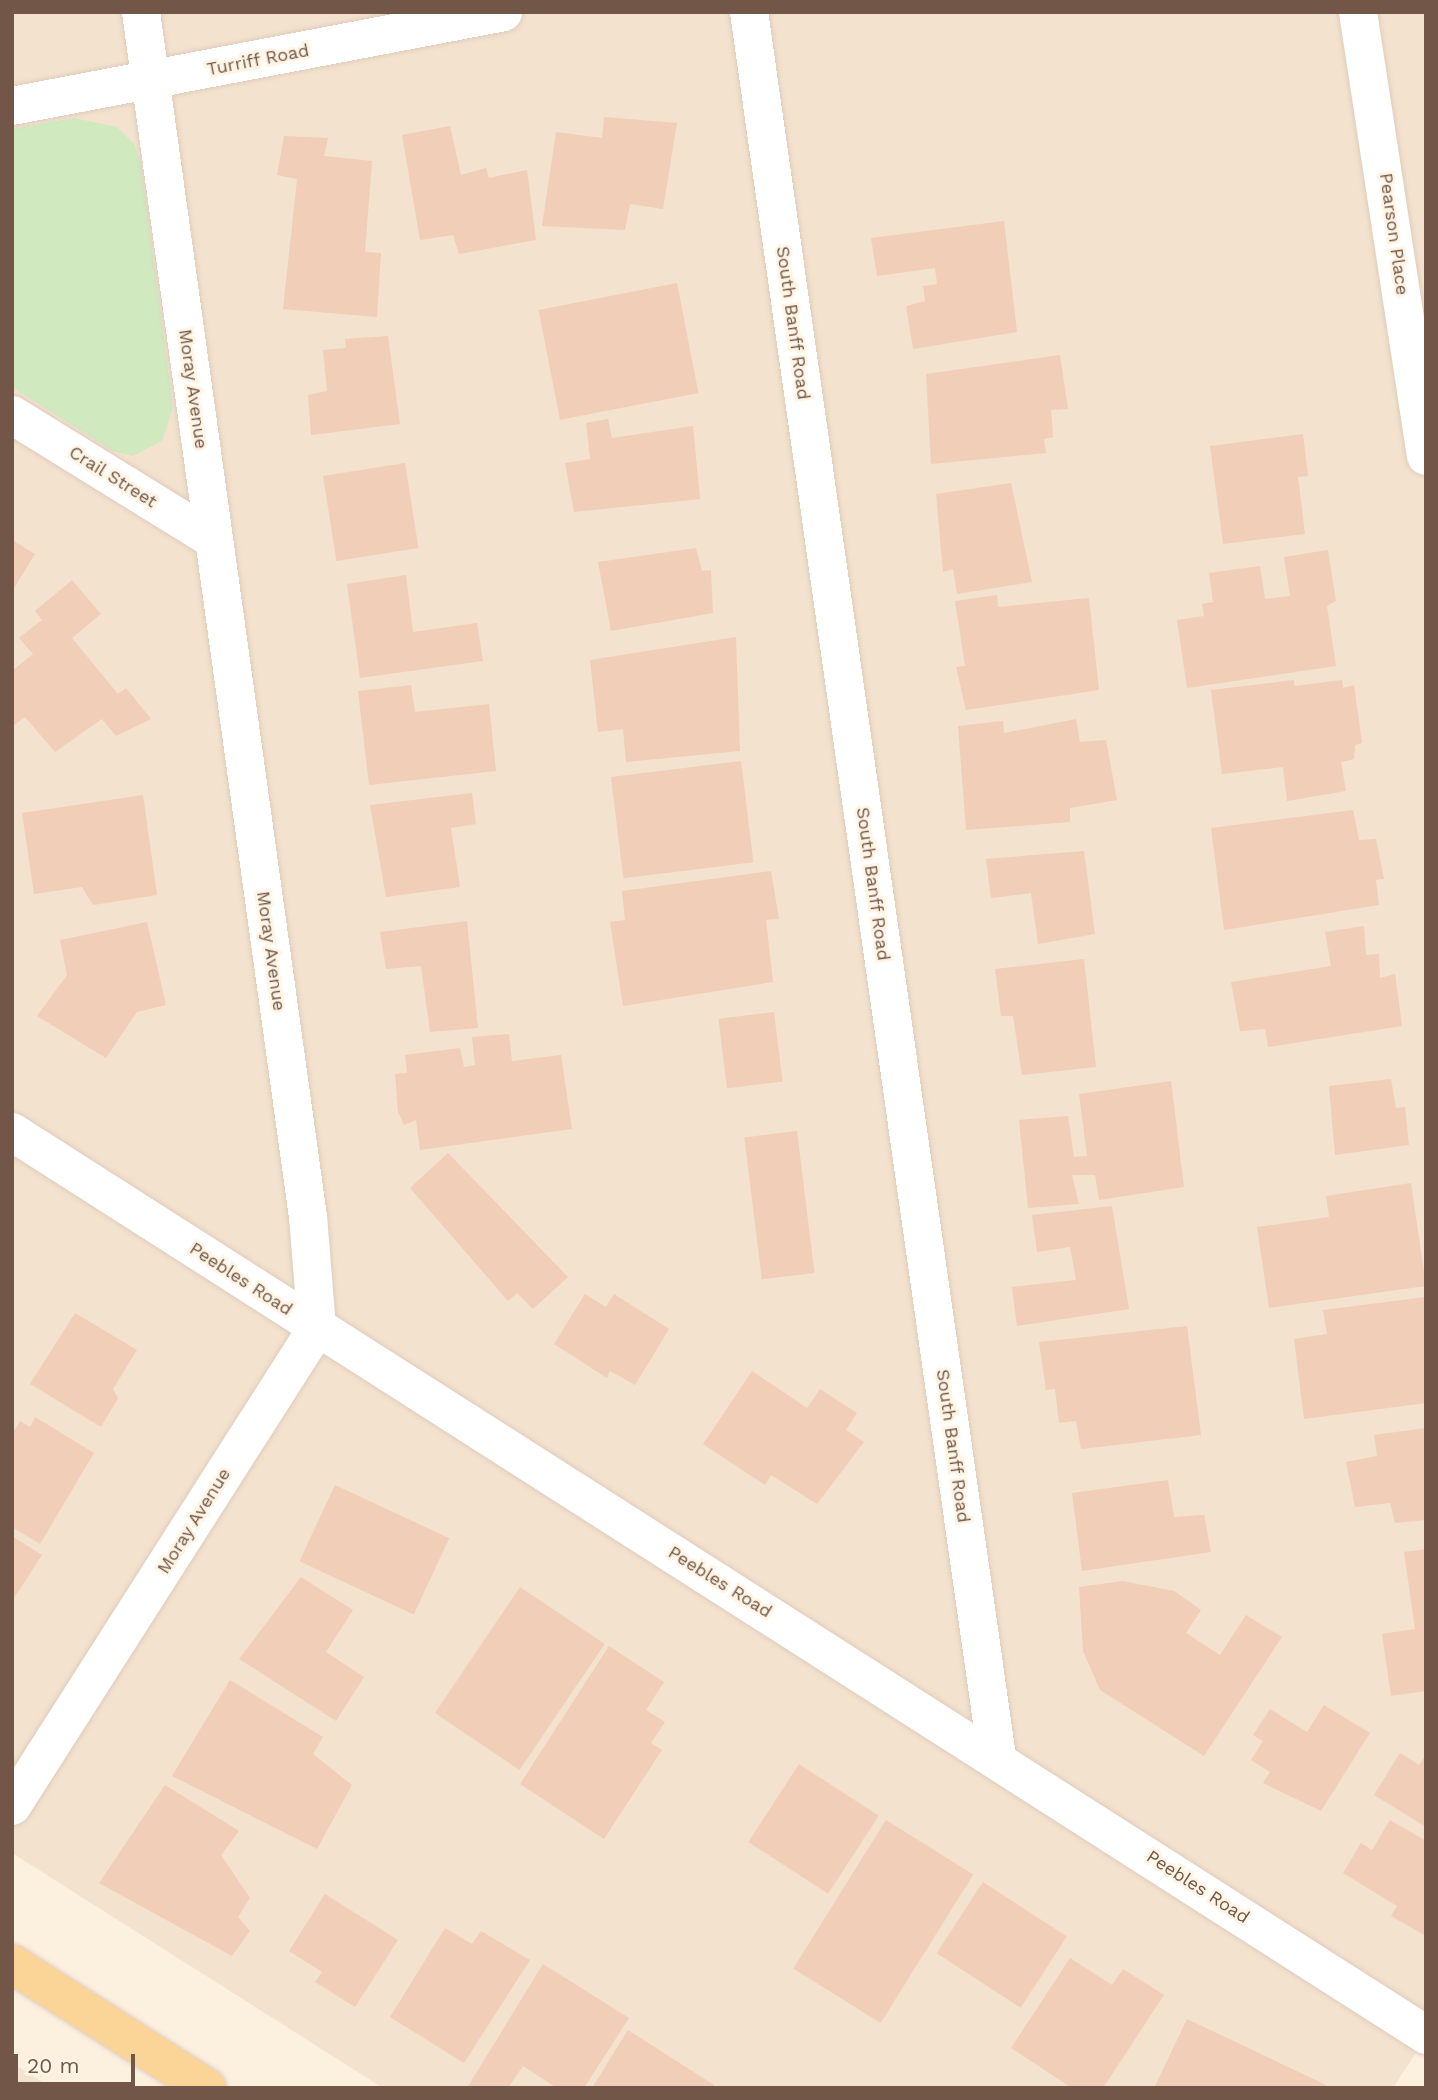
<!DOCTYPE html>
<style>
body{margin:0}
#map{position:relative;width:1438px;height:2100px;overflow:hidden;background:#fcf0df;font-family:"Work Sans",sans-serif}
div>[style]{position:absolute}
.residential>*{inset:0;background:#f3e2ce}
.green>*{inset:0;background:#d0e9bf}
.building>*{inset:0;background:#f1ceb7;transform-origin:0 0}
.roads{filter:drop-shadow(0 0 2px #dfccbc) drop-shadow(0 0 2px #dfccbc)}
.street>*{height:38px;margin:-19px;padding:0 19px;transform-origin:19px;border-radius:19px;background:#fff}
.primary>*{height:38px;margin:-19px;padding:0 19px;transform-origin:19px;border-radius:19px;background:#fbd597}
span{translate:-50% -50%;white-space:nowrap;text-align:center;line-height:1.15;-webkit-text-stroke:6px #fff5e5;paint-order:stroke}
.street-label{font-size:18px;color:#725647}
.frame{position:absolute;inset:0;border:14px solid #725647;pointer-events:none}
.scale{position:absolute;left:14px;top:2054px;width:121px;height:32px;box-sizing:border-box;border:4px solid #725647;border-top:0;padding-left:9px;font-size:21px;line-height:24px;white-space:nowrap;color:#725647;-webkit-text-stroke:5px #fff5e5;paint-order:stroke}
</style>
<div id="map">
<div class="residential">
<div style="clip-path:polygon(12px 12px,1426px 12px,1426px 2037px,1393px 2088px,383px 2088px,12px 1853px)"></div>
<div style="clip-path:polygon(12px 2063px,52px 2088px,12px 2088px)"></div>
</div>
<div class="green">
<div style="clip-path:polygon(74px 118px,117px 127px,134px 144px,141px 164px,173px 407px,162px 441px,133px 456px,113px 451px,12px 387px,12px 129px)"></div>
</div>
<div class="building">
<div style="clip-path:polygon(604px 117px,677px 123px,663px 209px,630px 204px,625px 230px,542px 226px,556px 132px,602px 138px)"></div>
<div style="clip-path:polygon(450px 126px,461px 175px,486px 168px,489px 178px,527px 170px,536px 240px,459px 254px,453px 235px,420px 240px,402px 135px)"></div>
<div style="clip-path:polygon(284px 136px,328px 138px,324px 156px,372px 161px,365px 252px,381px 253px,377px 317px,283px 309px,297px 179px,277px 175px)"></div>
<div style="clip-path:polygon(1004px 221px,1017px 332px,913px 349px,906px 306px,925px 301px,923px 286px,937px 284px,935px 268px,877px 276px,871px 238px)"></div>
<div style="left:677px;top:283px;width:112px;height:141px;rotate:79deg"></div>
<div style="clip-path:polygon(388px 336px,400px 424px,311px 435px,308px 395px,327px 391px,323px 350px,346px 348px,345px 339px)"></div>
<div style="clip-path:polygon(1060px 355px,1068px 409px,1051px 410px,1053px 437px,1044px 439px,1046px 453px,931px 464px,926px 374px)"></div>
<div style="clip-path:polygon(608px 419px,612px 438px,693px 426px,700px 499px,574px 512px,565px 463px,590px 459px,586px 423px)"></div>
<div style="clip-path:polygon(1303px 434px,1308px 476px,1298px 477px,1305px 534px,1223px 544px,1210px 446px)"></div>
<div style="left:405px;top:463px;width:86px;height:83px;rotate:81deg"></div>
<div style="clip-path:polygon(1011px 483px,1032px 582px,957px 594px,953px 569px,943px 572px,936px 494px)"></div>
<div style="clip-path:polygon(12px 540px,35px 554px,12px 591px)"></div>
<div style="clip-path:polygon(696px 548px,702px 571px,711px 570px,713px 613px,611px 631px,598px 562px)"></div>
<div style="clip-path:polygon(1328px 550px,1336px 601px,1327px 606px,1336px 666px,1187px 688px,1177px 620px,1204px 616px,1202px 604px,1213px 602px,1209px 573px,1260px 566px,1265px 599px,1290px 596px,1284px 557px)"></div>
<div style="clip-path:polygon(406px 575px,413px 632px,477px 623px,483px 661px,360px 678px,347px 584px)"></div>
<div style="clip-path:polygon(72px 580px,101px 614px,72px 638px,118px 694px,126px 688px,151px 719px,116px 736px,102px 719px,55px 752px,25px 717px,12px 727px,12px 671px,33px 654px,19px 638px,42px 620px,35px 611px)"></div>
<div style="clip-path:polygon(997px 595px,998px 607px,1089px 598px,1099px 690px,966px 710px,956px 667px,965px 666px,955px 601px)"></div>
<div style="clip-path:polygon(736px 637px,740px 751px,626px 762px,623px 729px,598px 732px,590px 660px)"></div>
<div style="clip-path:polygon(1294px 680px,1294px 686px,1342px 680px,1343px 688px,1354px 685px,1362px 743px,1355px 745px,1354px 759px,1341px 762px,1346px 791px,1287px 801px,1283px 767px,1222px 774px,1211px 690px)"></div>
<div style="clip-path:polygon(411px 685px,415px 712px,489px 704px,496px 771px,369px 785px,358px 691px)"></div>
<div style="clip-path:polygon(1076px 719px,1080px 742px,1106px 740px,1117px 800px,1070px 808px,1070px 822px,966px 830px,958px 726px,1003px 721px,1004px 733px)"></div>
<div style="left:741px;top:761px;width:102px;height:131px;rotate:83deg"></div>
<div style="clip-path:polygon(472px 793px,476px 824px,451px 828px,460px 887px,386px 897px,370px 805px)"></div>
<div style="clip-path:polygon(143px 795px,157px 895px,93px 905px,82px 887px,34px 894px,22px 813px)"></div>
<div style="clip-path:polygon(1353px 810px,1359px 840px,1376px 839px,1384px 879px,1376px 880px,1379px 905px,1224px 930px,1211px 828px)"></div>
<div style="clip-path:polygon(1084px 851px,1095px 934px,1038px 944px,1031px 893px,991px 898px,986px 859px)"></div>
<div style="clip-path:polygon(771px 871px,779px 919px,766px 920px,773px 982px,623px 1006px,610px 922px,625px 920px,622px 891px)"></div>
<div style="clip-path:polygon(467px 921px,478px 1028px,430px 1032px,421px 966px,386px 969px,380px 932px)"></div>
<div style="clip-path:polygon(147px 922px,166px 1005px,137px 1012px,106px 1058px,37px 1016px,67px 975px,60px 940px)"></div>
<div style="clip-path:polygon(1364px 926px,1366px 955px,1379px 954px,1380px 978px,1395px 974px,1402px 1026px,1268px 1047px,1265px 1029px,1240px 1031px,1231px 982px,1331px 966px,1325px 932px)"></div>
<div style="clip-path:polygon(1084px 959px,1096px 1067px,1022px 1075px,1013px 1016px,1001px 1016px,995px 969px)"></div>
<div style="left:774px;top:1012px;width:70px;height:56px;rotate:83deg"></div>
<div style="clip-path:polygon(509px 1034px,512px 1061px,561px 1055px,572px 1129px,420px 1150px,416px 1120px,404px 1125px,398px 1112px,395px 1074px,407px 1073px,405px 1055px,460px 1048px,464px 1067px,475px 1065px,472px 1037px)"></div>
<div style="clip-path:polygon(1391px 1079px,1396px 1108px,1405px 1107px,1409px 1145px,1335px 1155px,1329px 1086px)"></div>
<div style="clip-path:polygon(1171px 1081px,1184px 1187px,1099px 1200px,1095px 1175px,1072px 1175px,1079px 1204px,1028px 1208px,1019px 1120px,1068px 1116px,1074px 1157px,1087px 1156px,1079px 1094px)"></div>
<div style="left:797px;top:1131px;width:143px;height:53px;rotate:83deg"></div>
<div style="clip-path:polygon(448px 1153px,568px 1277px,533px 1309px,517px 1293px,508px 1301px,410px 1188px)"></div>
<div style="clip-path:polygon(1411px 1183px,1426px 1286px,1269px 1308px,1257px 1227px,1329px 1217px,1326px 1196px)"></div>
<div style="clip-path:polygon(1112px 1206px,1129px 1309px,1017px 1326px,1012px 1287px,1076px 1280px,1070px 1247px,1037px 1252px,1032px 1215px)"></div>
<div style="clip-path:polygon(585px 1294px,606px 1307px,614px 1294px,669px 1329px,635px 1385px,610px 1371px,607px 1378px,554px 1344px)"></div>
<div style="clip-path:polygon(1426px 1297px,1426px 1403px,1304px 1419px,1294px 1339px,1327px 1334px,1323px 1310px)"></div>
<div style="clip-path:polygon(75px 1313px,137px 1350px,113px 1389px,118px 1398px,101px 1427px,30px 1384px)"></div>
<div style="clip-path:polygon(1187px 1326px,1201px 1435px,1081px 1449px,1076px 1421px,1059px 1423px,1055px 1389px,1046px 1390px,1039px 1342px)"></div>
<div style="clip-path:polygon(752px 1371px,807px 1408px,820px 1389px,857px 1413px,846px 1430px,864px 1442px,817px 1504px,771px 1475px,765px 1485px,703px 1444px)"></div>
<div style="clip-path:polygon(35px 1417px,94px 1453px,40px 1544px,12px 1527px,12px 1435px,20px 1421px,30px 1427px)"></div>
<div style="clip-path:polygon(1426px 1428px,1426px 1520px,1395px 1523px,1390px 1503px,1355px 1507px,1346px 1462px,1377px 1456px,1374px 1435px)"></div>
<div style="clip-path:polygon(1168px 1480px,1174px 1517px,1204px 1515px,1211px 1552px,1082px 1571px,1072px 1493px)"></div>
<div style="left:335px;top:1485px;width:126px;height:84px;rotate:25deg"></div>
<div style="clip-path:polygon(12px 1536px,42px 1555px,12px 1601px)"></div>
<div style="clip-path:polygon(1426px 1549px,1426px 1691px,1391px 1696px,1382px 1634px,1415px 1629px,1404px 1552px)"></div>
<div style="clip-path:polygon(301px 1577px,353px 1610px,326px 1652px,364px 1677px,336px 1721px,239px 1659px)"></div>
<div style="clip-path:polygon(1123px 1581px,1174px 1591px,1201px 1610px,1186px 1633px,1220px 1655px,1246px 1615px,1282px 1637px,1204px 1756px,1100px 1690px,1083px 1651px,1079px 1587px)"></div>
<div style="left:520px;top:1587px;width:102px;height:152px;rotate:34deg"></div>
<div style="clip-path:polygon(609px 1646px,664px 1682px,646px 1710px,665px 1722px,651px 1743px,662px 1750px,604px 1839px,520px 1784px)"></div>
<div style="clip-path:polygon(230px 1680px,323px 1737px,313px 1754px,352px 1785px,317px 1849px,172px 1776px)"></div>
<div style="clip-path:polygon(1324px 1705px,1370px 1733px,1321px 1811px,1263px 1783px,1270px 1772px,1251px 1760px,1263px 1741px,1253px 1735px,1270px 1709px,1307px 1732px)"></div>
<div style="clip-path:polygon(1400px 1753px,1419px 1765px,1426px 1755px,1426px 1827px,1374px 1795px)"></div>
<div style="left:799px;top:1764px;width:95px;height:93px;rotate:33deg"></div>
<div style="clip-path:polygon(165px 1785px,239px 1831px,221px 1855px,250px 1898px,238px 1917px,250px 1931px,232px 1956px,99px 1883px)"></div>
<div style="left:886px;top:1820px;width:103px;height:175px;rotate:32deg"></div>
<div style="clip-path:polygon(1390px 1820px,1426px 1841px,1426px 1936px,1391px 1916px,1397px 1906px,1343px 1873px,1361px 1843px,1372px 1850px)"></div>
<div style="left:983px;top:1882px;width:100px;height:85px;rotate:33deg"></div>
<div style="clip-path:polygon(325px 1894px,398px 1940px,355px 2007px,315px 1982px,322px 1972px,289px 1951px)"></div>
<div style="clip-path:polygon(445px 1928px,472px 1944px,481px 1931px,530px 1960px,464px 2063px,390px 2017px)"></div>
<div style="clip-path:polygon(1070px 1958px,1112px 1985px,1123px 1969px,1164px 1995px,1103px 2088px,1072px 2088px,1011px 2048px)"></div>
<div style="clip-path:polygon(543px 1964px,629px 2018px,584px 2088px,557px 2088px,523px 2066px,508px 2088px,467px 2088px)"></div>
<div style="clip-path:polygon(1187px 2019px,1326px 2085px,1325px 2088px,1154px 2088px)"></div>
<div style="clip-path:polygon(628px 2030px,714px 2085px,712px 2088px,592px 2088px)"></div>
</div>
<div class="roads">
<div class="street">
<div style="left:749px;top:12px;width:1763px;rotate:81.91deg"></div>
<div style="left:1358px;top:12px;width:449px;rotate:81.3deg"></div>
<div style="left:12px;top:106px;width:500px;rotate:-10.8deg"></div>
<div style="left:12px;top:415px;width:236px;rotate:31.7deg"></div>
<div style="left:12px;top:1132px;width:1678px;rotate:32.56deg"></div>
<div style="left:12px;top:1806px;width:567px;rotate:-57.46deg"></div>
<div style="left:317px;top:1328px;width:111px;rotate:-94.6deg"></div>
<div style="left:308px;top:1217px;width:1217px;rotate:-97.89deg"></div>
</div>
<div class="primary">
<div style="left:12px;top:1964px;width:231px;rotate:32.5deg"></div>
</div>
</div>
<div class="street-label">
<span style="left:258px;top:60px;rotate:-11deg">Turriff Road</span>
<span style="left:1394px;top:234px;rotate:82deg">Pearson Place</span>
<span style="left:793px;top:323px;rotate:82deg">South Banff Road</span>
<span style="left:193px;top:389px;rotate:82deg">Moray Avenue</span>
<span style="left:113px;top:477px;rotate:32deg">Crail Street</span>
<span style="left:873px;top:884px;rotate:82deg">South Banff Road</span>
<span style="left:271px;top:951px;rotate:82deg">Moray Avenue</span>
<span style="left:241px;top:1279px;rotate:33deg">Peebles Road</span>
<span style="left:953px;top:1446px;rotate:82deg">South Banff Road</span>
<span style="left:194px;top:1521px;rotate:-58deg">Moray Avenue</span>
<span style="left:720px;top:1582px;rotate:32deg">Peebles Road</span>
<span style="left:1198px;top:1887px;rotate:33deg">Peebles Road</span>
</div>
<div class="frame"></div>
<div class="scale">20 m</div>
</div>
